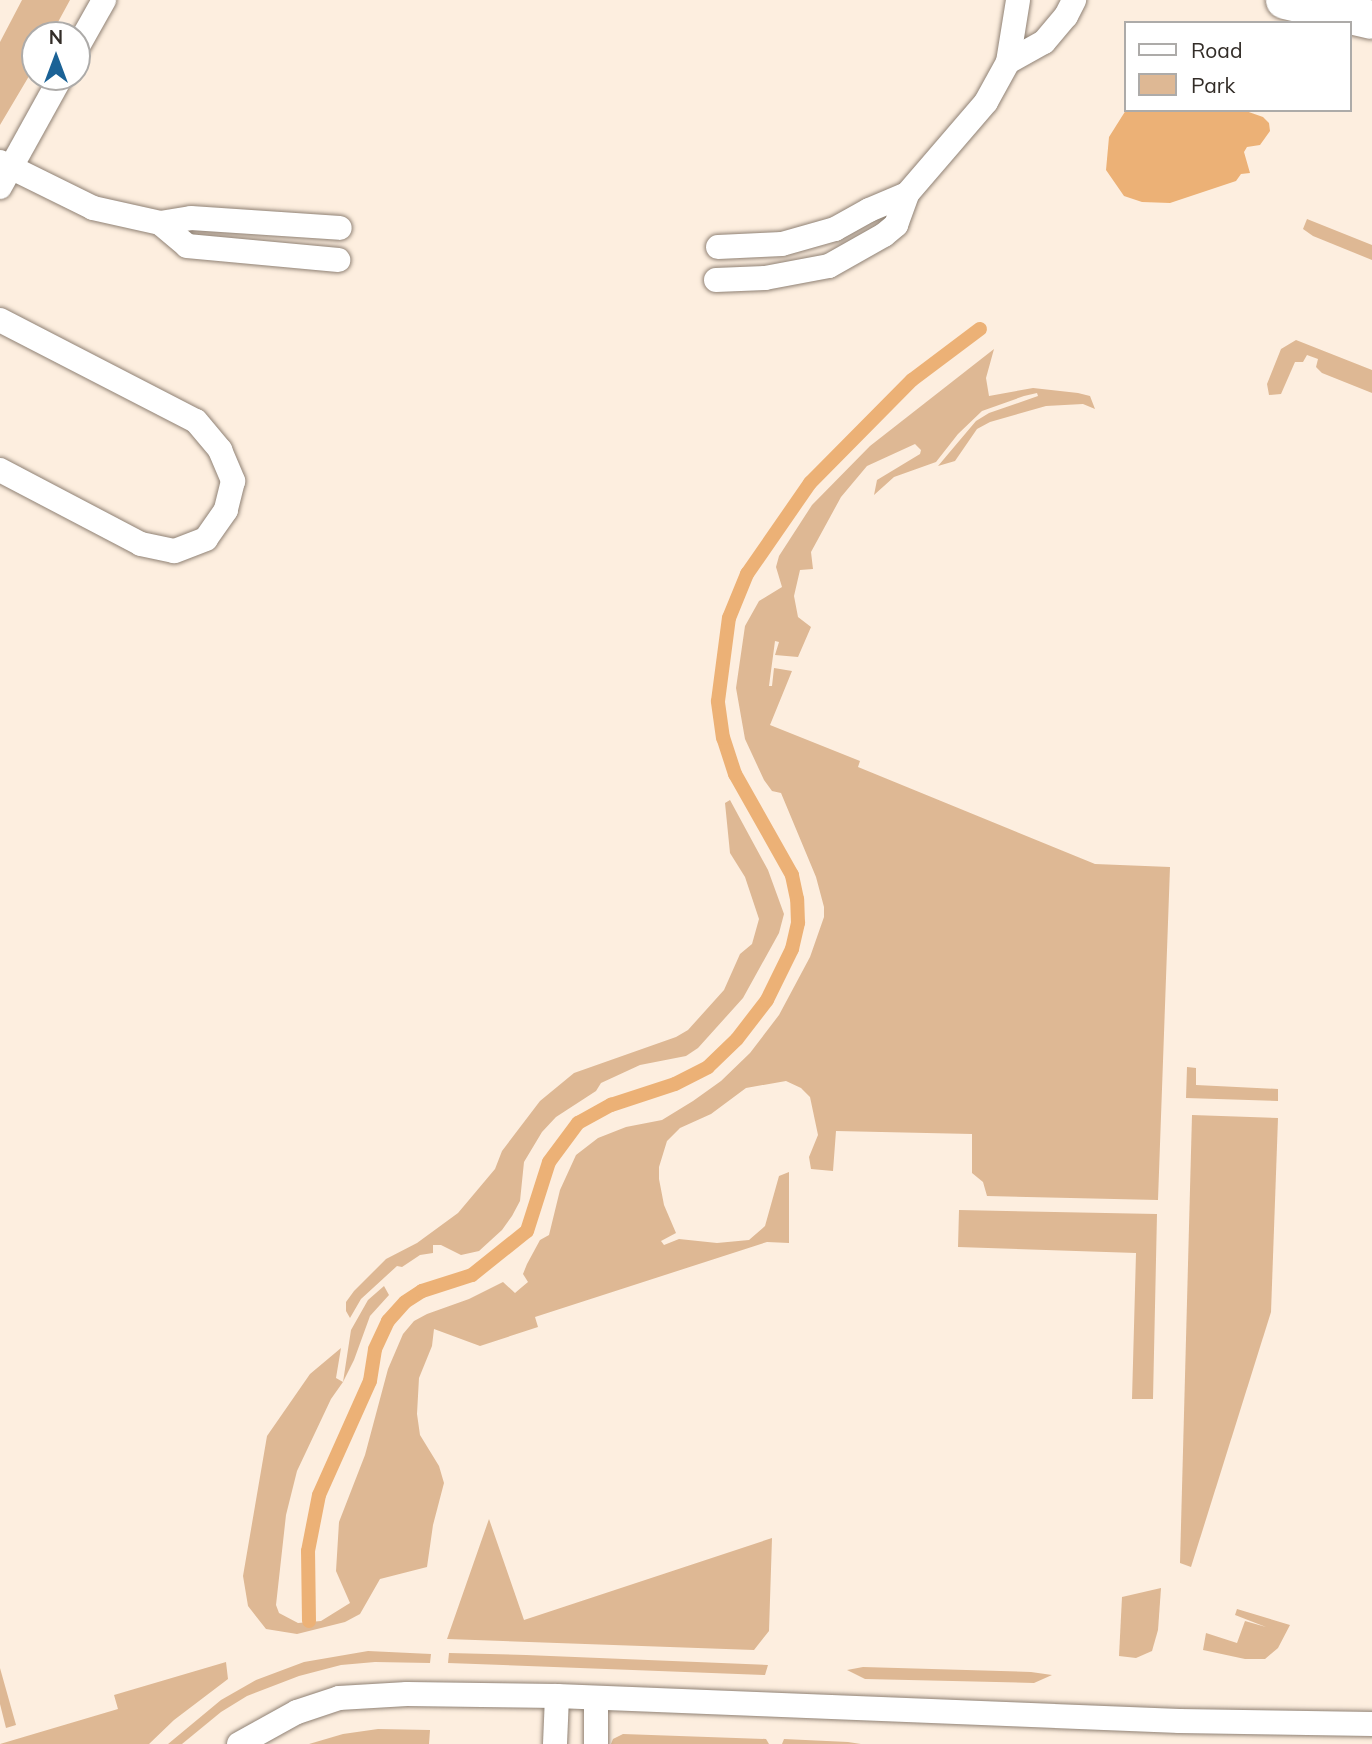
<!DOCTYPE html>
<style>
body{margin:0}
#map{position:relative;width:1372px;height:1744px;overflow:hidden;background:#fdeedf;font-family:Mulish,sans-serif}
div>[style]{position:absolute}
.green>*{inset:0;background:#deb894}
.water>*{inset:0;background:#ecb176}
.stream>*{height:14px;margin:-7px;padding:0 7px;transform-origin:7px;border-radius:7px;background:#ecb176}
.roads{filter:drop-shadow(0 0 2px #8f8174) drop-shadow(0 0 2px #8f8174)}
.lane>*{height:24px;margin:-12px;padding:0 12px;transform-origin:12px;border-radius:12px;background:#fff}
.primary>*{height:38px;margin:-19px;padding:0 19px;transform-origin:19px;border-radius:19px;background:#fff}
span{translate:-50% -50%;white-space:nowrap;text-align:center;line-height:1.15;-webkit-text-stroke:7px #fff;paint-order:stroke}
.legend{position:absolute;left:1124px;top:21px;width:228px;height:91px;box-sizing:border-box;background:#fff;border:2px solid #adaba9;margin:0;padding:9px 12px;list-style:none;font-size:21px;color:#332d28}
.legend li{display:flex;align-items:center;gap:14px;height:35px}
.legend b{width:35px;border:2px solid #adaba9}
.north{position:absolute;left:21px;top:21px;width:70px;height:70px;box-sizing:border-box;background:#fff;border:2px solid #adaba9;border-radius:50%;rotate:0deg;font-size:19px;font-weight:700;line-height:28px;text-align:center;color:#332d28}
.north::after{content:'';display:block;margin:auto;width:24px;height:32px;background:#1b6296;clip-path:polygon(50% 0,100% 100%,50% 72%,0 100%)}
</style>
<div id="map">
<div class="green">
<div style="clip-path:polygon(22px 0,70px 0,51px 35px,35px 35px,35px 66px,0 125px,0 42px)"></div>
<div style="clip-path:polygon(1307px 219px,1372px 245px,1372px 260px,1313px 236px,1303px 229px)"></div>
<div style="clip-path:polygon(1296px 340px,1372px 370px,1372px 393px,1322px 373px,1316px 367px,1318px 359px,1307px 355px,1303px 362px,1295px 362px,1281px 394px,1269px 395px,1267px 384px,1281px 349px)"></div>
<div style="clip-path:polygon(994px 349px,986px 378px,989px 396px,1033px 388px,1078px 393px,1090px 396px,1095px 409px,1083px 404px,1046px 406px,990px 422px,977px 429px,955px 461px,938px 466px,976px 421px,989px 413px,1038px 396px,1037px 393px,1024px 396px,982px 411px,958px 434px,936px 462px,894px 477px,874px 495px,877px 480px,920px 454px,921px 450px,915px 444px,867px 466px,841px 497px,811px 552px,813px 569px,800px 570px,794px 596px,798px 617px,811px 627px,798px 657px,775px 655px,779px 642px,775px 641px,769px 686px,772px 686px,774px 668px,792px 671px,770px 725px,860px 761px,858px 767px,1095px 864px,1170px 867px,1158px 1200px,987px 1196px,983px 1182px,972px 1173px,972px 1134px,836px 1131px,833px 1171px,811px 1169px,809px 1157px,818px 1135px,810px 1097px,801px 1088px,786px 1081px,746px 1088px,711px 1114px,680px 1128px,667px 1141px,659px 1167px,659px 1179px,664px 1205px,676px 1233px,661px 1241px,664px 1245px,679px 1239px,717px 1243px,749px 1240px,765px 1226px,779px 1176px,789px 1172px,789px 1243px,767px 1242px,535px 1317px,538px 1327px,480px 1346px,434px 1329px,432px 1346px,419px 1378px,417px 1414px,420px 1435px,439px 1466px,444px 1483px,433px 1525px,427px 1567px,380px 1579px,360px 1614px,345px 1622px,297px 1634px,266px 1629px,248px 1606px,243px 1576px,267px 1436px,310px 1374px,341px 1348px,336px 1378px,343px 1382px,351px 1330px,368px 1300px,384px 1286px,389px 1295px,370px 1316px,354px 1360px,343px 1382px,331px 1399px,297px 1471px,286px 1515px,276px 1605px,279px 1613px,298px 1623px,321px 1621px,350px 1603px,336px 1571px,339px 1522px,365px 1455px,388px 1369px,403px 1334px,414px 1321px,427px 1314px,469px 1299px,503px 1282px,515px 1293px,522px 1287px,528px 1282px,523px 1274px,527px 1264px,540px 1240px,549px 1235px,560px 1190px,576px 1155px,598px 1138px,626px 1127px,662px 1120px,693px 1101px,721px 1081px,750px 1053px,779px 1015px,810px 957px,824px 917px,824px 907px,816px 877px,781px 793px,772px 791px,764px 780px,745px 739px,736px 688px,745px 626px,759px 601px,782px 587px,776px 567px,779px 556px,812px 505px,870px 446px)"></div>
<div style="clip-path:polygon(730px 800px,768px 870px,784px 914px,779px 933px,743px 998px,698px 1048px,686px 1056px,640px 1065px,601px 1083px,596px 1091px,556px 1117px,542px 1132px,524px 1162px,520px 1201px,512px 1216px,502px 1230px,479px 1251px,461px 1255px,441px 1245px,433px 1245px,433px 1253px,420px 1255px,402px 1267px,397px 1266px,361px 1299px,350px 1318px,346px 1311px,346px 1302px,354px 1291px,386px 1259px,417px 1243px,458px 1213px,495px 1169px,502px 1151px,540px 1101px,574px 1073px,676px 1037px,688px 1030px,724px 990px,740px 954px,752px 944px,759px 919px,745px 877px,730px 853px,725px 803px)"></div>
<div style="clip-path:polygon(1187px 1067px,1196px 1068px,1196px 1085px,1278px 1089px,1278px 1101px,1186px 1098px)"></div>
<div style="clip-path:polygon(1192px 1115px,1278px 1118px,1271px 1312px,1191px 1567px,1180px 1563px)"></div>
<div style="clip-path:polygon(959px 1210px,1157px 1214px,1153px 1399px,1132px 1399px,1136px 1253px,958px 1247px)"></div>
<div style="clip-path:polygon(489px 1519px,524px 1620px,772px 1538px,769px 1631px,754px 1650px,447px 1639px)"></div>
<div style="clip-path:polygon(1161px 1588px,1158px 1630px,1152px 1651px,1136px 1658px,1119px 1656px,1122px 1597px)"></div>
<div style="clip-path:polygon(1237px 1609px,1290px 1625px,1278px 1648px,1265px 1659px,1245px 1659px,1203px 1650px,1206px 1633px,1237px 1643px,1245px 1621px,1266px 1627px,1235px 1615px)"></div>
<div style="clip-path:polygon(368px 1651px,431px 1654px,430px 1663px,375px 1662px,341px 1665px,299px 1676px,247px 1696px,221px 1712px,182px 1744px,168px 1744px,221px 1700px,256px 1680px,304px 1662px)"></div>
<div style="clip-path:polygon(449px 1653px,526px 1655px,768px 1665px,765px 1675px,448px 1663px)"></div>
<div style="clip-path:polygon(226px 1662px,228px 1679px,174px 1720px,149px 1744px,0 1744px,118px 1709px,114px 1695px)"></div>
<div style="clip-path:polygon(863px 1667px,1031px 1672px,1052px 1675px,1034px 1683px,865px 1679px,847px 1670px)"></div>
<div style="clip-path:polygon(0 1668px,16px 1725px,6px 1728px,0 1704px)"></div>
<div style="clip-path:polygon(378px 1729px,430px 1730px,429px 1744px,309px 1744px,343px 1734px)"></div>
<div style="clip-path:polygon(623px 1734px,766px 1739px,769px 1744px,611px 1744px,613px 1739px)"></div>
<div style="clip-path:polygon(784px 1739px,848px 1742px,861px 1744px,782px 1744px)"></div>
</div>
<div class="water">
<div style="clip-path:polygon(1126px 110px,1243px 110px,1263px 117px,1269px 123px,1270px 131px,1260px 145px,1247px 147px,1244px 152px,1250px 173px,1241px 174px,1236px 181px,1170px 203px,1142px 202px,1124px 196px,1106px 170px,1109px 137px)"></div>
</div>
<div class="stream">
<div style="left:309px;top:1621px;width:70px;rotate:-90.8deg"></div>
<div style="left:308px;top:1551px;width:57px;rotate:-78.9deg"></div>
<div style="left:319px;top:1495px;width:125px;rotate:-65.9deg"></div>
<div style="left:370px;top:1381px;width:32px;rotate:-81deg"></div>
<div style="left:375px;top:1349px;width:31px;rotate:-65deg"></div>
<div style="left:388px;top:1321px;width:25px;rotate:-48deg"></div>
<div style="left:405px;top:1302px;width:20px;rotate:-33deg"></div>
<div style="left:422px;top:1291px;width:52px;rotate:-17.7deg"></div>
<div style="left:472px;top:1275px;width:70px;rotate:-38.7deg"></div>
<div style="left:527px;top:1231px;width:72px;rotate:-72.3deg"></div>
<div style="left:549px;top:1162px;width:49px;rotate:-53.4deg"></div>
<div style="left:578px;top:1123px;width:38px;rotate:-29deg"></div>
<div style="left:611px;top:1105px;width:67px;rotate:-18.2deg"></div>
<div style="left:675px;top:1084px;width:37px;rotate:-27deg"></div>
<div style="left:708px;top:1067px;width:40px;rotate:-44deg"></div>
<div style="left:737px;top:1039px;width:49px;rotate:-52.4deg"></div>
<div style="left:767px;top:1000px;width:57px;rotate:-63.9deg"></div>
<div style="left:792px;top:949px;width:27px;rotate:-77deg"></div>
<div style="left:798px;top:923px;width:24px;rotate:-92deg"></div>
<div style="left:797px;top:899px;width:25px;rotate:-102deg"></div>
<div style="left:792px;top:875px;width:116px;rotate:-119.4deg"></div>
<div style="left:735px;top:774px;width:38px;rotate:-108deg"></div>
<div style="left:723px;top:738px;width:37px;rotate:-98deg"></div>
<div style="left:718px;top:701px;width:84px;rotate:-82.5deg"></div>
<div style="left:729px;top:618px;width:48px;rotate:-67.8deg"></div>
<div style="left:747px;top:574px;width:111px;rotate:-55.3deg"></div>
<div style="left:810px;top:483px;width:145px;rotate:-45.3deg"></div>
<div style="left:912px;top:380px;width:85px;rotate:-36.9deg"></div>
</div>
<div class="roads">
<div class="lane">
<div style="left:77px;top:48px;width:55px;rotate:-60.6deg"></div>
<div style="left:1008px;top:62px;width:41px;rotate:-29.1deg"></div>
<div style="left:1044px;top:42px;width:34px;rotate:-50deg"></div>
<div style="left:1066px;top:16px;width:18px;rotate:-63deg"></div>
<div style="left:0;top:162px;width:104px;rotate:26.3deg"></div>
<div style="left:93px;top:208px;width:69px;rotate:12.6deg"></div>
<div style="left:160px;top:223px;width:31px;rotate:-9deg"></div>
<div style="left:191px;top:218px;width:149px;rotate:3.8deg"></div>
<div style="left:0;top:187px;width:126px;rotate:-61deg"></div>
<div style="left:160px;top:223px;width:35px;rotate:40deg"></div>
<div style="left:187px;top:246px;width:152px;rotate:5.3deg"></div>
<div style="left:718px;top:247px;width:64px;rotate:-2.7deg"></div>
<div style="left:782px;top:244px;width:55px;rotate:-15.8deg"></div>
<div style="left:835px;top:229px;width:39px;rotate:-29deg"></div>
<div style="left:869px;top:210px;width:41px;rotate:-22.8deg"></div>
<div style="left:716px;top:280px;width:49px;rotate:-2.3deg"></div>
<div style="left:765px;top:278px;width:65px;rotate:-10.6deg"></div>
<div style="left:829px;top:266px;width:63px;rotate:-29.4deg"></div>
<div style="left:884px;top:235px;width:16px;rotate:-40deg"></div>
<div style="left:896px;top:225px;width:33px;rotate:-70deg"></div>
<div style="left:907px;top:194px;width:121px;rotate:-49.3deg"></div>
<div style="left:986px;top:102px;width:46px;rotate:-61.2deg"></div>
<div style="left:1008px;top:62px;width:63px;rotate:-80.8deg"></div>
<div style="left:0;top:320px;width:220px;rotate:27.3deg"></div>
<div style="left:196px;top:421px;width:38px;rotate:50deg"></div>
<div style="left:220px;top:450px;width:34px;rotate:67deg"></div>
<div style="left:233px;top:481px;width:30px;rotate:104deg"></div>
<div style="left:226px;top:510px;width:35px;rotate:125deg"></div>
<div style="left:206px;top:539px;width:34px;rotate:159deg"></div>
<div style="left:174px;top:551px;width:34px;rotate:-168deg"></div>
<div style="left:141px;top:544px;width:159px;rotate:-152.3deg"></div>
<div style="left:596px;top:1698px;width:46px;rotate:90deg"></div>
<div style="left:239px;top:1744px;width:66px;rotate:-28.9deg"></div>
<div style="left:297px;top:1712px;width:44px;rotate:-18.4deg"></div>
<div style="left:339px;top:1698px;width:68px;rotate:-3.4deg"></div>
<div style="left:407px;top:1694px;width:150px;rotate:0.8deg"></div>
<div style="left:557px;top:1696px;width:623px;rotate:2.3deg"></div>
<div style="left:1179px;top:1721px;width:193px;rotate:0.9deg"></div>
<div style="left:555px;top:1744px;width:48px;rotate:-87.6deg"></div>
</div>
<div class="primary">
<div style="left:1285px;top:0;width:89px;rotate:12.9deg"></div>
</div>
</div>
<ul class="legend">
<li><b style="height:9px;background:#fff"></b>Road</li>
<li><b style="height:19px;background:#deb894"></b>Park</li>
</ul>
<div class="north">N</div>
</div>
